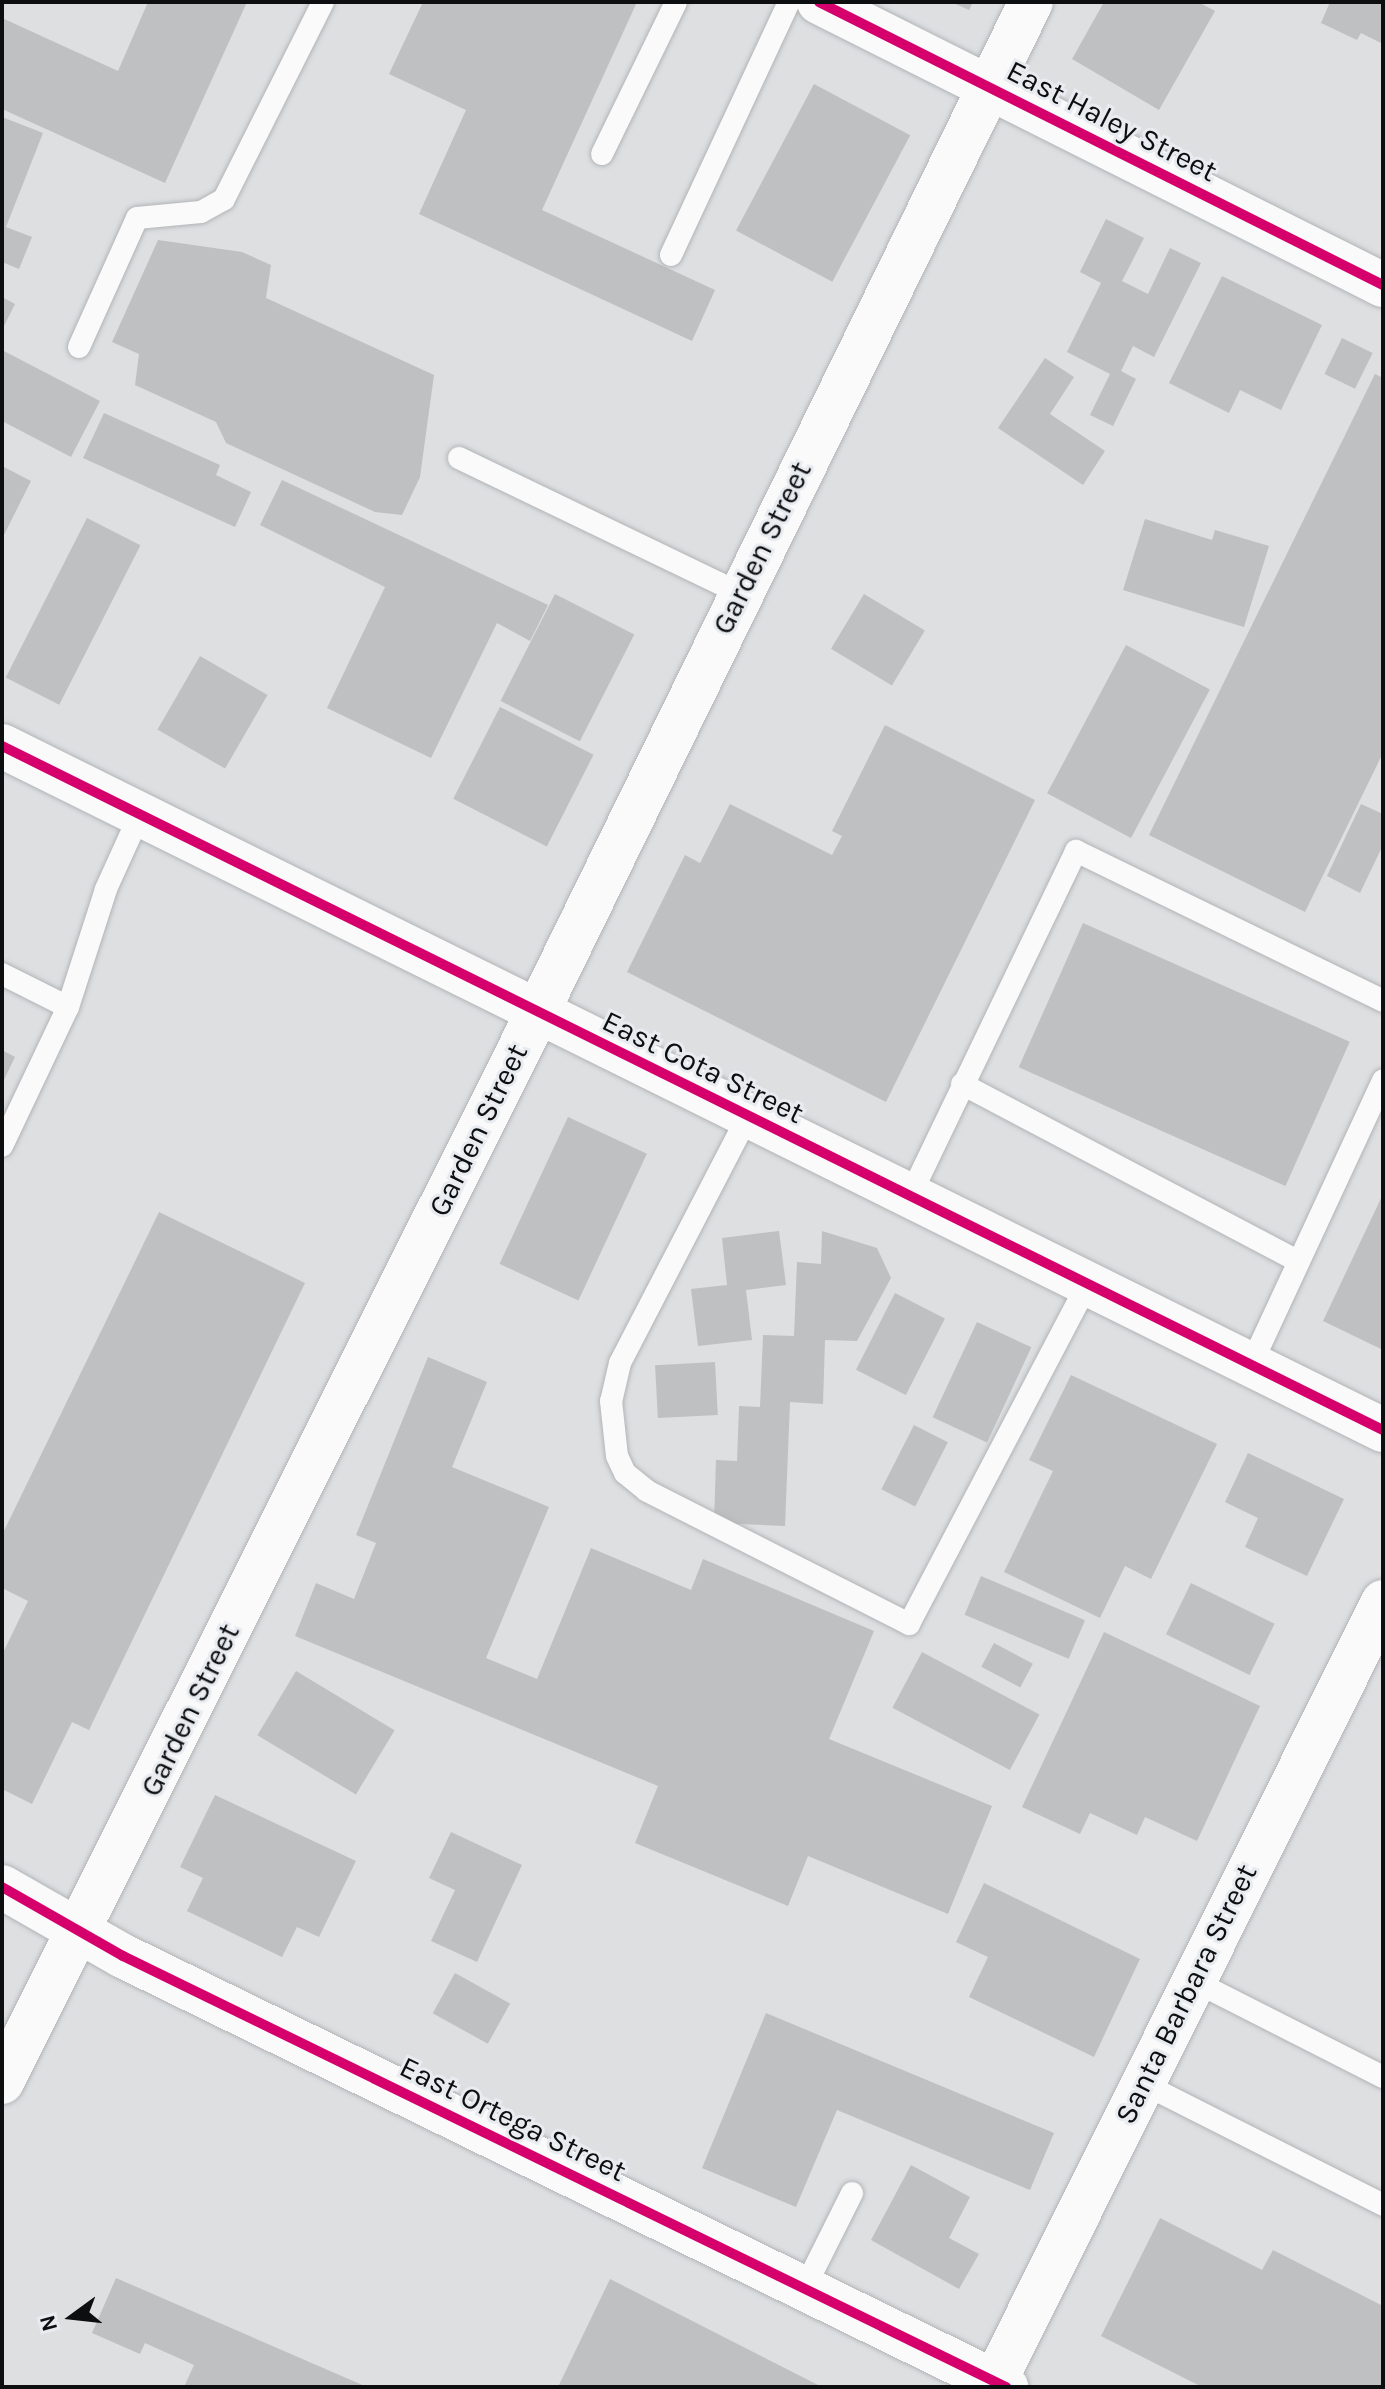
<!DOCTYPE html>
<style>
body{margin:0}
#map{position:relative;width:1385px;height:2389px;overflow:hidden;background:#dddfe1;font-family:Karla,sans-serif}
div>[style]{position:absolute}
.building>*{inset:0;background:#bec0c1;transform-origin:0 0}
.roads{filter:drop-shadow(0 0 2px #b2b4b6) drop-shadow(0 0 2px #b2b4b6)}
.lane>*{height:22px;margin:-11px;padding:0 11px;transform-origin:11px;border-radius:11px;background:#fafafa}
.street>*{height:44px;margin:-22px;padding:0 22px;transform-origin:22px;border-radius:22px;background:#fafafa}
.secondary>*{height:44px;margin:-22px;padding:0 22px;transform-origin:22px;border-radius:22px;background:#fafafa}
.cycleway>*{height:10px;margin:-5px;padding:0 5px;transform-origin:5px;border-radius:5px;background:#d6006c}
span{translate:-50% -50%;white-space:nowrap;text-align:center;line-height:1.15;-webkit-text-stroke:6px #e8ecf1;paint-order:stroke}
.street-label{font-size:30px;color:#0d0e10}
.frame{position:absolute;inset:0;border:4px solid #0d0e10;pointer-events:none}
.north{position:absolute;left:32px;top:2277px;width:80px;height:80px;-webkit-text-stroke:6px #e8ecf1;paint-order:stroke;rotate:255deg;font-size:22px;font-weight:700;line-height:32px;text-align:center;color:#0d0e10}
.north::after{content:'';display:block;margin:auto;width:28px;height:36px;background:#0d0e10;clip-path:polygon(50% 0,100% 100%,50% 72%,0 100%)}
</style>
<div id="map">
<div class="building">
<div style="clip-path:polygon(148px 2px,247px 2px,165px 183px,2px 109px,2px 18px,118px 71px)"></div>
<div style="clip-path:polygon(423px 2px,637px 2px,542px 210px,715px 290px,692px 341px,419px 214px,466px 110px,389px 74px)"></div>
<div style="clip-path:polygon(951px 2px,973px 2px,969px 10px)"></div>
<div style="clip-path:polygon(1104px 2px,1198px 2px,1215px 11px,1159px 110px,1072px 59px)"></div>
<div style="clip-path:polygon(1330px 2px,1383px 2px,1383px 44px,1361px 33px,1357px 40px,1321px 23px)"></div>
<div style="left:814px;top:84px;width:109px;height:166px;rotate:28deg"></div>
<div style="clip-path:polygon(2px 117px,43px 133px,6px 227px,32px 237px,19px 269px,2px 262px)"></div>
<div style="clip-path:polygon(1106px 219px,1144px 238px,1122px 281px,1148px 294px,1170px 248px,1201px 263px,1154px 357px,1133px 346px,1121px 371px,1136px 379px,1113px 426px,1090px 415px,1110px 374px,1067px 352px,1101px 283px,1080px 272px)"></div>
<div style="clip-path:polygon(158px 240px,242px 252px,271px 265px,266px 298px,434px 375px,420px 477px,402px 515px,375px 512px,226px 443px,216px 422px,135px 385px,139px 354px,112px 342px)"></div>
<div style="clip-path:polygon(1222px 276px,1322px 325px,1281px 410px,1240px 390px,1229px 413px,1169px 383px)"></div>
<div style="clip-path:polygon(2px 297px,15px 304px,2px 330px)"></div>
<div style="left:1342px;top:338px;width:34px;height:40px;rotate:26deg"></div>
<div style="clip-path:polygon(2px 350px,100px 401px,71px 457px,2px 421px)"></div>
<div style="clip-path:polygon(1045px 358px,1074px 377px,1050px 414px,1105px 451px,1083px 485px,998px 428px)"></div>
<div style="clip-path:polygon(1375px 374px,1383px 378px,1383px 753px,1305px 912px,1149px 835px)"></div>
<div style="clip-path:polygon(104px 413px,220px 465px,216px 475px,251px 492px,235px 527px,83px 458px)"></div>
<div style="clip-path:polygon(2px 466px,31px 481px,2px 539px)"></div>
<div style="clip-path:polygon(282px 480px,548px 605px,530px 641px,497px 623px,431px 758px,327px 708px,385px 587px,260px 525px)"></div>
<div style="left:87px;top:518px;width:60px;height:179px;rotate:27deg"></div>
<div style="clip-path:polygon(1145px 519px,1212px 540px,1215px 530px,1269px 546px,1244px 627px,1123px 590px)"></div>
<div style="left:555px;top:594px;width:89px;height:120px;rotate:27deg"></div>
<div style="left:864px;top:594px;width:71px;height:64px;rotate:31deg"></div>
<div style="left:1126px;top:645px;width:95px;height:168px;rotate:28deg"></div>
<div style="left:200px;top:656px;width:78px;height:85px;rotate:30deg"></div>
<div style="left:500px;top:707px;width:105px;height:103px;rotate:27deg"></div>
<div style="clip-path:polygon(885px 725px,1035px 800px,886px 1102px,627px 972px,685px 855px,700px 863px,730px 804px,832px 855px,842px 836px,832px 831px)"></div>
<div style="clip-path:polygon(1361px 804px,1383px 814px,1383px 845px,1360px 893px,1327px 876px)"></div>
<div style="left:1083px;top:923px;width:292px;height:158px;rotate:24deg"></div>
<div style="clip-path:polygon(2px 1050px,15px 1057px,2px 1084px)"></div>
<div style="left:568px;top:1117px;width:87px;height:162px;rotate:25deg"></div>
<div style="clip-path:polygon(1383px 1194px,1383px 1350px,1323px 1321px)"></div>
<div style="clip-path:polygon(159px 1212px,305px 1283px,89px 1730px,72px 1722px,32px 1804px,2px 1789px,2px 1655px,28px 1601px,2px 1588px,2px 1535px)"></div>
<div style="clip-path:polygon(779px 1231px,786px 1285px,746px 1290px,752px 1340px,698px 1346px,691px 1289px,727px 1285px,722px 1238px)"></div>
<div style="clip-path:polygon(822px 1231px,877px 1248px,891px 1278px,857px 1341px,825px 1340px,823px 1404px,790px 1402px,785px 1526px,714px 1523px,716px 1460px,737px 1461px,739px 1406px,760px 1407px,763px 1335px,794px 1336px,797px 1262px,821px 1264px)"></div>
<div style="left:895px;top:1293px;width:56px;height:86px;rotate:27deg"></div>
<div style="left:977px;top:1322px;width:60px;height:105px;rotate:25deg"></div>
<div style="clip-path:polygon(428px 1357px,487px 1382px,452px 1467px,549px 1507px,486px 1658px,537px 1679px,591px 1548px,691px 1590px,703px 1559px,874px 1631px,829px 1739px,992px 1806px,948px 1914px,808px 1856px,788px 1906px,635px 1843px,658px 1786px,295px 1636px,316px 1583px,354px 1599px,376px 1543px,356px 1535px)"></div>
<div style="left:715px;top:1362px;width:53px;height:60px;rotate:87deg"></div>
<div style="clip-path:polygon(1071px 1375px,1217px 1444px,1151px 1579px,1125px 1566px,1100px 1618px,1004px 1572px,1053px 1471px,1029px 1460px)"></div>
<div style="left:914px;top:1425px;width:38px;height:72px;rotate:27deg"></div>
<div style="clip-path:polygon(1248px 1453px,1344px 1499px,1307px 1576px,1245px 1547px,1258px 1518px,1225px 1502px)"></div>
<div style="left:981px;top:1576px;width:113px;height:42px;rotate:23deg"></div>
<div style="left:1191px;top:1583px;width:93px;height:57px;rotate:26deg"></div>
<div style="clip-path:polygon(1104px 1632px,1260px 1706px,1197px 1841px,1145px 1817px,1137px 1835px,1090px 1813px,1080px 1834px,1022px 1807px)"></div>
<div style="left:994px;top:1643px;width:44px;height:27px;rotate:28deg"></div>
<div style="left:922px;top:1652px;width:133px;height:63px;rotate:28deg"></div>
<div style="left:296px;top:1671px;width:115px;height:75px;rotate:31deg"></div>
<div style="clip-path:polygon(215px 1795px,356px 1861px,319px 1937px,297px 1927px,282px 1957px,187px 1911px,203px 1878px,180px 1867px)"></div>
<div style="clip-path:polygon(451px 1832px,522px 1865px,477px 1962px,431px 1941px,455px 1890px,429px 1878px)"></div>
<div style="clip-path:polygon(984px 1883px,1140px 1959px,1094px 2057px,969px 1997px,988px 1957px,956px 1942px)"></div>
<div style="left:455px;top:1973px;width:63px;height:46px;rotate:29deg"></div>
<div style="clip-path:polygon(766px 2013px,1054px 2133px,1030px 2190px,837px 2110px,796px 2207px,702px 2168px)"></div>
<div style="clip-path:polygon(911px 2165px,970px 2197px,949px 2238px,979px 2254px,959px 2289px,871px 2240px)"></div>
<div style="clip-path:polygon(1160px 2218px,1262px 2270px,1273px 2250px,1383px 2306px,1383px 2387px,1202px 2387px,1101px 2336px)"></div>
<div style="clip-path:polygon(116px 2278px,367px 2387px,184px 2387px,194px 2365px,145px 2343px,140px 2354px,92px 2333px)"></div>
<div style="clip-path:polygon(610px 2279px,822px 2387px,558px 2387px)"></div>
</div>
<div class="roads">
<div class="lane">
<div style="left:602px;top:154px;width:169px;rotate:-64deg"></div>
<div style="left:671px;top:255px;width:279px;rotate:-65deg"></div>
<div style="left:79px;top:347px;width:141px;rotate:-65.8deg"></div>
<div style="left:137px;top:218px;width:64px;rotate:-5.4deg"></div>
<div style="left:201px;top:212px;width:26px;rotate:-29deg"></div>
<div style="left:224px;top:199px;width:220px;rotate:-63.3deg"></div>
<div style="left:459px;top:458px;width:312px;rotate:25.7deg"></div>
<div style="left:2px;top:974px;width:74px;rotate:26.6deg"></div>
<div style="left:962px;top:1084px;width:380px;rotate:27.8deg"></div>
<div style="left:748px;top:1116px;width:278px;rotate:117.4deg"></div>
<div style="left:620px;top:1363px;width:39px;rotate:103deg"></div>
<div style="left:611px;top:1401px;width:55px;rotate:83.8deg"></div>
<div style="left:617px;top:1456px;width:19px;rotate:65deg"></div>
<div style="left:625px;top:1473px;width:28px;rotate:39deg"></div>
<div style="left:647px;top:1491px;width:294px;rotate:26.9deg"></div>
<div style="left:909px;top:1624px;width:383px;rotate:-62.3deg"></div>
<div style="left:2px;top:1146px;width:154px;rotate:-64.6deg"></div>
<div style="left:68px;top:1007px;width:124px;rotate:-72.1deg"></div>
<div style="left:106px;top:889px;width:82px;rotate:-65.6deg"></div>
<div style="left:910px;top:1196px;width:383px;rotate:-64.3deg"></div>
<div style="left:1076px;top:851px;width:342px;rotate:26deg"></div>
<div style="left:1250px;top:1367px;width:316px;rotate:-65.1deg"></div>
<div style="left:1192px;top:1980px;width:214px;rotate:26.9deg"></div>
<div style="left:1142px;top:2083px;width:270px;rotate:26.8deg"></div>
<div style="left:805px;top:2287px;width:105px;rotate:-63.4deg"></div>
</div>
<div class="street">
<div style="left:2px;top:746px;width:1541px;rotate:26.35deg"></div>
<div style="left:2px;top:1887px;width:139px;rotate:29.7deg"></div>
<div style="left:123px;top:1956px;width:983px;rotate:26.02deg"></div>
<div style="left:992px;top:2387px;width:877px;rotate:-63.52deg"></div>
</div>
<div class="secondary">
<div style="left:819px;top:2px;width:631px;rotate:26.65deg"></div>
<div style="left:2px;top:2082px;width:1145px;rotate:-63.39deg"></div>
<div style="left:515px;top:1058px;width:1175px;rotate:-63.96deg"></div>
</div>
</div>
<div class="cycleway">
<div style="left:819px;top:2px;width:631px;rotate:26.65deg"></div>
<div style="left:2px;top:746px;width:1541px;rotate:26.35deg"></div>
<div style="left:2px;top:1887px;width:139px;rotate:29.7deg"></div>
<div style="left:123px;top:1956px;width:983px;rotate:26.02deg"></div>
</div>
<div class="street-label">
<span style="left:1112px;top:121px;rotate:27deg">East Haley Street</span>
<span style="left:762px;top:548px;rotate:-64deg">Garden Street</span>
<span style="left:703px;top:1067px;rotate:26deg">East Cota Street</span>
<span style="left:478px;top:1130px;rotate:-64deg">Garden Street</span>
<span style="left:190px;top:1710px;rotate:-64deg">Garden Street</span>
<span style="left:1186px;top:1994px;rotate:-64deg">Santa Barbara Street</span>
<span style="left:513px;top:2119px;rotate:26deg">East Ortega Street</span>
</div>
<div class="frame"></div>
<div class="north">N</div>
</div>
